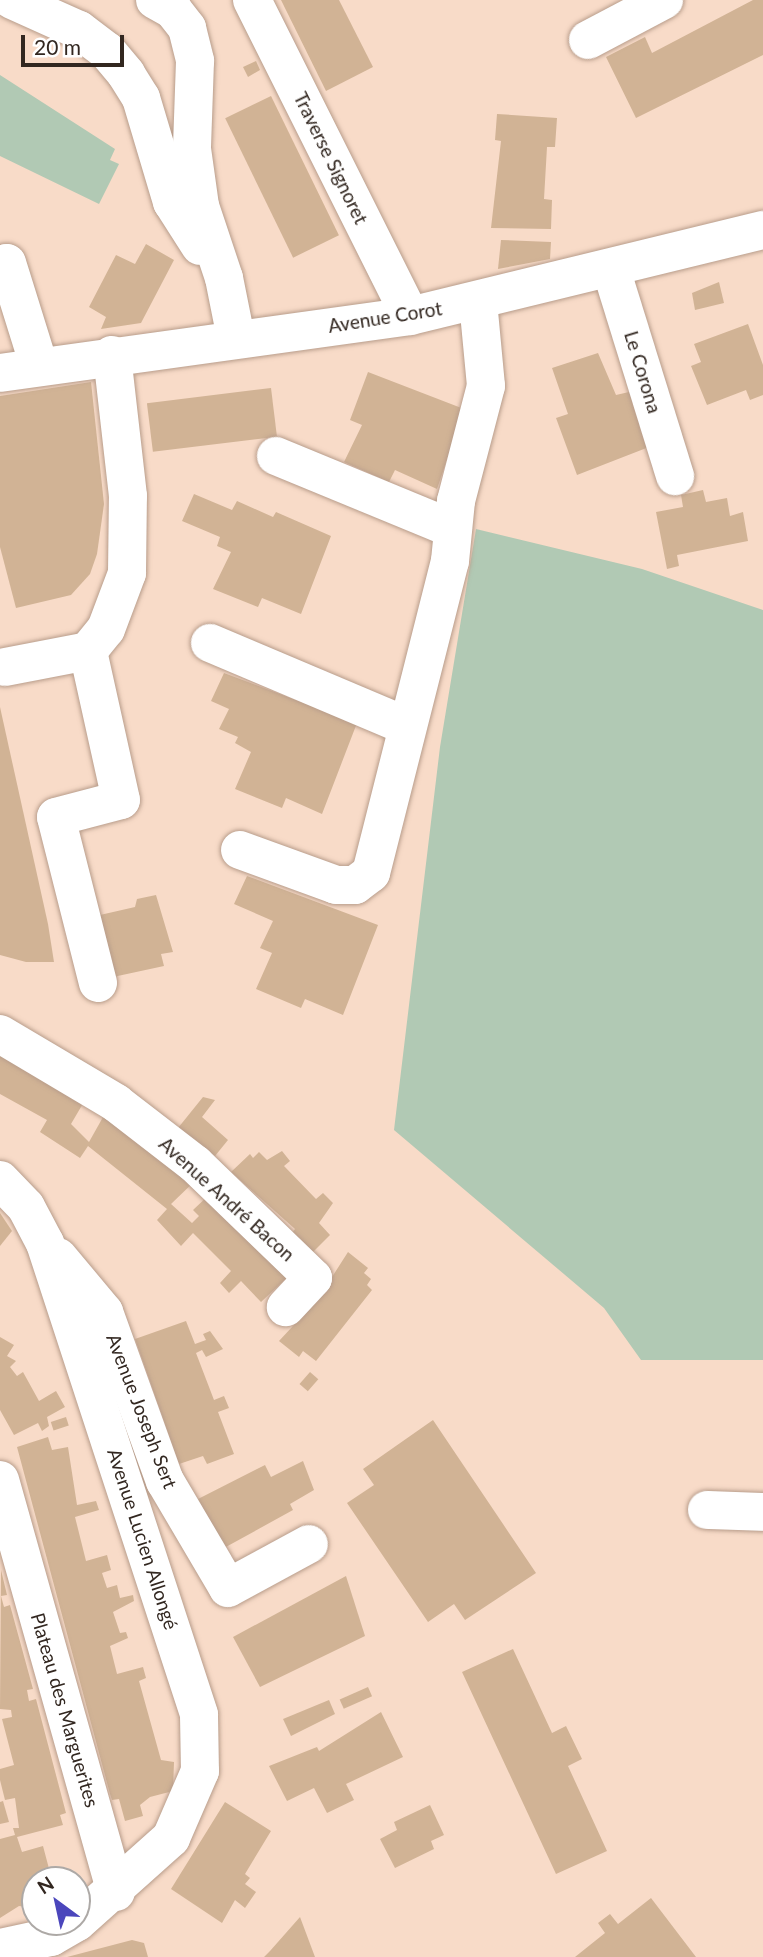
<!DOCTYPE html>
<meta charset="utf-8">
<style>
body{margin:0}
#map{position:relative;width:763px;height:1957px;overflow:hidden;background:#f8dbc8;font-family:Lato,sans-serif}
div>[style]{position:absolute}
.green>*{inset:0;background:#b1c9b4}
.building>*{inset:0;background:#d1b395;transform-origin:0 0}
.roads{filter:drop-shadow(0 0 2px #b89d8b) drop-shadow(0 0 2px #b89d8b)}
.minor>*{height:38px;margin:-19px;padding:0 19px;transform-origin:19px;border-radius:19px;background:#fff}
span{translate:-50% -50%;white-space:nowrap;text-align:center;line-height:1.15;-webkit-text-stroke:5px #fff;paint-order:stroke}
.street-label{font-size:19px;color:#322720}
.north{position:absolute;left:21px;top:1866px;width:70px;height:70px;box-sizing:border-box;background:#fff;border:2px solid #ada9a6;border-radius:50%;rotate:327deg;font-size:19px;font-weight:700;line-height:28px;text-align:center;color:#322720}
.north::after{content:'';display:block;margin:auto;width:24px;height:32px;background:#4b46bc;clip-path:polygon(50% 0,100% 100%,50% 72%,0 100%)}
.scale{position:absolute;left:21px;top:35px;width:103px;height:32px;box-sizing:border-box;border:4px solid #322720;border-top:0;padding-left:9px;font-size:21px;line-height:24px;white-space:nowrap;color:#322720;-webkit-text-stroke:5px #fff;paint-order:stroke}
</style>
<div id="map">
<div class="green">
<div style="clip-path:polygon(0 75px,115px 149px,110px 160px,119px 164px,99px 204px,0 156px)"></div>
<div style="clip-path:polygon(476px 529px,642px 569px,763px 610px,763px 1360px,641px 1360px,604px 1308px,394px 1130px,440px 747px)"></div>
</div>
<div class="building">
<div style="clip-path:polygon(281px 0,339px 0,373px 67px,326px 91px)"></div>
<div style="clip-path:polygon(753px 0,763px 0,763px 55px,636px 118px,606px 57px,645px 37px,652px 53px)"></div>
<div style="clip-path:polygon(256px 61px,260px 70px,248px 77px,243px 67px)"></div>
<div style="left:271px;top:96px;width:155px;height:51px;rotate:64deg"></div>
<div style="clip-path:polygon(497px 114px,557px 118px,555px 147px,547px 147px,544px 199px,552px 200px,551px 229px,491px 228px,501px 141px,495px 140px)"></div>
<div style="clip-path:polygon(501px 240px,551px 242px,550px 259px,498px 269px)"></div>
<div style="clip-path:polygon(146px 244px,174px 260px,141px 323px,101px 329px,106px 317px,89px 307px,116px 255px,135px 264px)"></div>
<div style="clip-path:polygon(719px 282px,724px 303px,695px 310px,692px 293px)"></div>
<div style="clip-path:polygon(748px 324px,763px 365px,763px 395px,750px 400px,746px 390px,707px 405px,691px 366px,701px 362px,694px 344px)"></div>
<div style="clip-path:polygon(598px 353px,616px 395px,629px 392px,649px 447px,577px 475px,556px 418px,568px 414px,552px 368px)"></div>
<div style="clip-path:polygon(368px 372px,464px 409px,437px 489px,395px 470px,389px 482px,344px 462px,362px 425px,350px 420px)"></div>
<div style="clip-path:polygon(91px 382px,104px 504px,97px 554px,90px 574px,71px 595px,16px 608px,0 547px,0 396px)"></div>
<div style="left:271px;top:388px;width:49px;height:125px;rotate:83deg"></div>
<div style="clip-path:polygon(703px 490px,706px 502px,727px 498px,730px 516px,743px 512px,748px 541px,677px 555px,679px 566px,667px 569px,656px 512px,683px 507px,681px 495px)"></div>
<div style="clip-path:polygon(194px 494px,232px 510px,237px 501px,273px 517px,276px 512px,331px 536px,301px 614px,262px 598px,258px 607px,213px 589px,231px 552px,217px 546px,220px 537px,182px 521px)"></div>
<div style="clip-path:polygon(224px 673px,357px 723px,322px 814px,286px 798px,282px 808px,235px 789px,251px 752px,235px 743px,238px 737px,219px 729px,229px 709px,211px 701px)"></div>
<div style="clip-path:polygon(0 707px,48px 924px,54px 962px,26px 962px,0 955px)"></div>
<div style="clip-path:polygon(247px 876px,378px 925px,343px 1015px,305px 999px,301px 1008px,256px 989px,272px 953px,260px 948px,273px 921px,234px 904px)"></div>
<div style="clip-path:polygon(156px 895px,173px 952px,161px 954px,164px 966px,113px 977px,100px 915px,135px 907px,137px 899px)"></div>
<div style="clip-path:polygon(0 1047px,88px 1095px,71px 1124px,89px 1142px,107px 1110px,197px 1179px,171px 1204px,192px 1223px,199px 1216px,193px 1210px,211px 1193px,291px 1274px,261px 1302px,241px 1281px,229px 1293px,220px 1283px,231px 1271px,193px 1233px,181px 1246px,157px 1220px,167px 1209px,88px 1146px,80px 1158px,40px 1132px,47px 1120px,0 1094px)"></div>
<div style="clip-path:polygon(203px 1097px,215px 1100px,202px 1117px,228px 1140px,215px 1156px,178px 1128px)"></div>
<div style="clip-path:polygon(282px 1151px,290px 1161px,284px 1166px,316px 1199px,323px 1193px,333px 1203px,319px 1223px,330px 1235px,312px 1253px,292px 1233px,295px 1229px,231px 1172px,250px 1154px,253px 1158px,259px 1152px,267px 1160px)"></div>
<div style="clip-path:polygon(0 1213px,12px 1231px,0 1246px)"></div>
<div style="clip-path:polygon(348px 1252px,368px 1268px,364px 1273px,371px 1279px,367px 1285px,372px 1290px,316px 1361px,303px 1351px,299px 1357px,279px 1341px,318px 1299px)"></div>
<div style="clip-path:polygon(186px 1321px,195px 1344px,206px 1340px,203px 1334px,210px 1331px,223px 1349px,206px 1357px,202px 1350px,196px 1353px,214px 1400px,224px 1396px,229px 1408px,218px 1412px,234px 1454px,207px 1464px,203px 1456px,179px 1464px,135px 1339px)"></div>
<div style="clip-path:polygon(0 1337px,14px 1345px,7px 1356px,16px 1361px,10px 1367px,17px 1376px,23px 1372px,39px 1401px,56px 1391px,65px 1407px,47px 1417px,49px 1426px,42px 1431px,38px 1423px,14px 1435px,0 1410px)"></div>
<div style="left:310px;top:1372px;width:11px;height:16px;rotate:41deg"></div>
<div style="left:66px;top:1417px;width:9px;height:16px;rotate:72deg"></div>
<div style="clip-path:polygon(433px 1420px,536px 1573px,465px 1620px,454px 1604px,428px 1622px,347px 1503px,374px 1485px,363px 1469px)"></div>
<div style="clip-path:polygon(48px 1437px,52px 1450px,68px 1447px,77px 1505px,96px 1501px,99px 1510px,75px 1517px,86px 1561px,107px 1555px,111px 1570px,102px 1573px,107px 1588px,117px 1585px,120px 1598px,133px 1595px,134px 1601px,113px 1612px,120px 1633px,126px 1632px,128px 1638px,110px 1646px,117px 1674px,143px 1667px,146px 1678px,139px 1681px,161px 1760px,174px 1762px,173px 1791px,150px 1797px,140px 1805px,143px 1816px,125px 1821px,119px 1799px,112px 1800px,110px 1794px,17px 1447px)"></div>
<div style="clip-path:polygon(303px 1461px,314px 1490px,290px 1504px,293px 1510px,224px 1548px,198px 1499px,265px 1465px,271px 1477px)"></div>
<div style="clip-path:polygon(1px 1570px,7px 1595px,1px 1596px,4px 1607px,10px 1605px,33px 1689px,27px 1690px,29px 1701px,36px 1699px,66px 1813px,60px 1815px,63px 1825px,17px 1837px,22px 1852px,43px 1846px,52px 1880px,35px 1880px,35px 1908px,19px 1906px,0 1918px,0 1839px,15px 1835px,13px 1828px,19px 1828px,15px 1798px,5px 1800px,0 1780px,0 1769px,14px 1765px,2px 1719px,12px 1717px,11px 1710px,0 1709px)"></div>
<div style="clip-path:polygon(346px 1576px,365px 1636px,260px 1687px,233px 1637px)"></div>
<div style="clip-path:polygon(513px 1649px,552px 1733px,566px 1726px,582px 1759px,568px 1766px,607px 1851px,556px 1874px,462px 1672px)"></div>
<div style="left:368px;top:1687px;width:10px;height:31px;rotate:66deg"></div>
<div style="clip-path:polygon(329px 1700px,335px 1714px,291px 1736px,283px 1719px)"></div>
<div style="clip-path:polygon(381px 1712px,403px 1757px,346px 1784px,354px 1800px,327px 1813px,314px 1788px,287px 1801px,269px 1766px,317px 1747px,319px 1751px)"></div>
<div style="clip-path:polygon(3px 1801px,9px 1822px,0 1824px,0 1802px)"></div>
<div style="clip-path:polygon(225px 1802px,271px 1831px,245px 1874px,250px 1878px,245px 1884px,256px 1892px,245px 1908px,235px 1900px,222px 1923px,171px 1889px)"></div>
<div style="clip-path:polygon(430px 1805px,444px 1835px,431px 1841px,434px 1849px,395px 1868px,380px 1839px,397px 1830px,394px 1822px)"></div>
<div style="clip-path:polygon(651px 1898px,696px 1957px,575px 1957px,605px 1933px,598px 1923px,610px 1914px,618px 1924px)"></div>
<div style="clip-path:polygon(300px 1917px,315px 1957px,264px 1957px,270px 1951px)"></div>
<div style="clip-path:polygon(132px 1940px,144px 1943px,148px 1957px,67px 1957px)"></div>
</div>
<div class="roads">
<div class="minor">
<div style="left:12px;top:0;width:73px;rotate:24.1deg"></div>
<div style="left:79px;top:30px;width:35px;rotate:37deg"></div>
<div style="left:107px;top:51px;width:30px;rotate:50deg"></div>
<div style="left:126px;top:74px;width:28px;rotate:58deg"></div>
<div style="left:141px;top:98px;width:109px;rotate:73.4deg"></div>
<div style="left:172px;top:202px;width:52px;rotate:57.5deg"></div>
<div style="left:155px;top:0;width:21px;rotate:29deg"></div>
<div style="left:173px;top:10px;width:23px;rotate:52deg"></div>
<div style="left:187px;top:28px;width:34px;rotate:76deg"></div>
<div style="left:195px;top:61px;width:88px;rotate:92deg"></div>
<div style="left:192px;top:149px;width:58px;rotate:82deg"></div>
<div style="left:200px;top:206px;width:76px;rotate:71.6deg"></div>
<div style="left:224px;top:278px;width:61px;rotate:78.7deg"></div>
<div style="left:252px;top:0;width:353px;rotate:63.4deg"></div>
<div style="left:588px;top:40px;width:86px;rotate:-27.8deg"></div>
<div style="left:0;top:265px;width:7px;rotate:-16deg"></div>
<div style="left:7px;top:263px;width:108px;rotate:72.7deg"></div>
<div style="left:611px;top:269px;width:217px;rotate:72.8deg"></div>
<div style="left:0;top:373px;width:414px;rotate:-7.9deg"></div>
<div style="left:410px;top:316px;width:363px;rotate:-13.7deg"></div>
<div style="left:276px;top:456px;width:191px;rotate:22.4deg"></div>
<div style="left:210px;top:643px;width:211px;rotate:22.9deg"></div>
<div style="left:5px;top:667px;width:85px;rotate:-10.9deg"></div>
<div style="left:240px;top:850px;width:102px;rotate:20deg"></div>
<div style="left:336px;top:885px;width:19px"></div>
<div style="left:355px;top:885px;width:20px;rotate:-37deg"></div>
<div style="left:371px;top:873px;width:322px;rotate:-75.8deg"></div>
<div style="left:450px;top:561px;width:60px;rotate:-84.3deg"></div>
<div style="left:456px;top:501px;width:119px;rotate:-75.4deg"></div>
<div style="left:486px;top:386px;width:85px;rotate:-95.4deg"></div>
<div style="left:98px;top:983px;width:171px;rotate:-104.2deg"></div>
<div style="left:56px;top:817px;width:67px;rotate:-14.7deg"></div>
<div style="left:121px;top:800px;width:153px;rotate:-102.5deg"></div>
<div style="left:88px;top:651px;width:28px;rotate:-51deg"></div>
<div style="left:106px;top:629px;width:60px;rotate:-69.4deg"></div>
<div style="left:127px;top:573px;width:77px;rotate:-89.3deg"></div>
<div style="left:128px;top:496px;width:142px;rotate:-96.5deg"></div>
<div style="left:0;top:1034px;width:135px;rotate:30.7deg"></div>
<div style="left:116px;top:1103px;width:100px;rotate:37.7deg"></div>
<div style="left:195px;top:1164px;width:164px;rotate:44deg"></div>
<div style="left:313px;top:1278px;width:40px;rotate:133deg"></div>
<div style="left:0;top:1180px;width:37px;rotate:46deg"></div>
<div style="left:26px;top:1207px;width:41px;rotate:62.2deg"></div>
<div style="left:45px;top:1243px;width:496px;rotate:71.9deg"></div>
<div style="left:199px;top:1715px;width:56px;rotate:89deg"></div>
<div style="left:200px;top:1771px;width:73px;rotate:113.4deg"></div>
<div style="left:171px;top:1838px;width:126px;rotate:138.2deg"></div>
<div style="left:58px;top:1257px;width:72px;rotate:50.1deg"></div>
<div style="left:104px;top:1312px;width:180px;rotate:70.2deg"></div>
<div style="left:165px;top:1481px;width:124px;rotate:59.5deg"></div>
<div style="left:228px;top:1588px;width:92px;rotate:-28.5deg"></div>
<div style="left:0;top:1480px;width:428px;rotate:74.3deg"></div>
<div style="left:707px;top:1510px;width:56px;rotate:2deg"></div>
<div style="left:0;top:1948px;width:52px;rotate:-12.2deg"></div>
<div style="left:51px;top:1937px;width:30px;rotate:-30deg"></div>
</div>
</div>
<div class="street-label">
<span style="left:331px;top:158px;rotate:64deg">Traverse Signoret</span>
<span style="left:385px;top:317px;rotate:-9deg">Avenue Corot</span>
<span style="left:643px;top:372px;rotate:73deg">Le Corona</span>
<span style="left:227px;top:1199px;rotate:42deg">Avenue André Bacon</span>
<span style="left:142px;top:1411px;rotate:69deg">Avenue Joseph Sert</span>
<span style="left:143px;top:1539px;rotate:72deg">Avenue Lucien Allongé</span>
<span style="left:65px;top:1710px;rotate:74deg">Plateau des Marguerites</span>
</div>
<div class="north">N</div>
<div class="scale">20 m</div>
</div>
